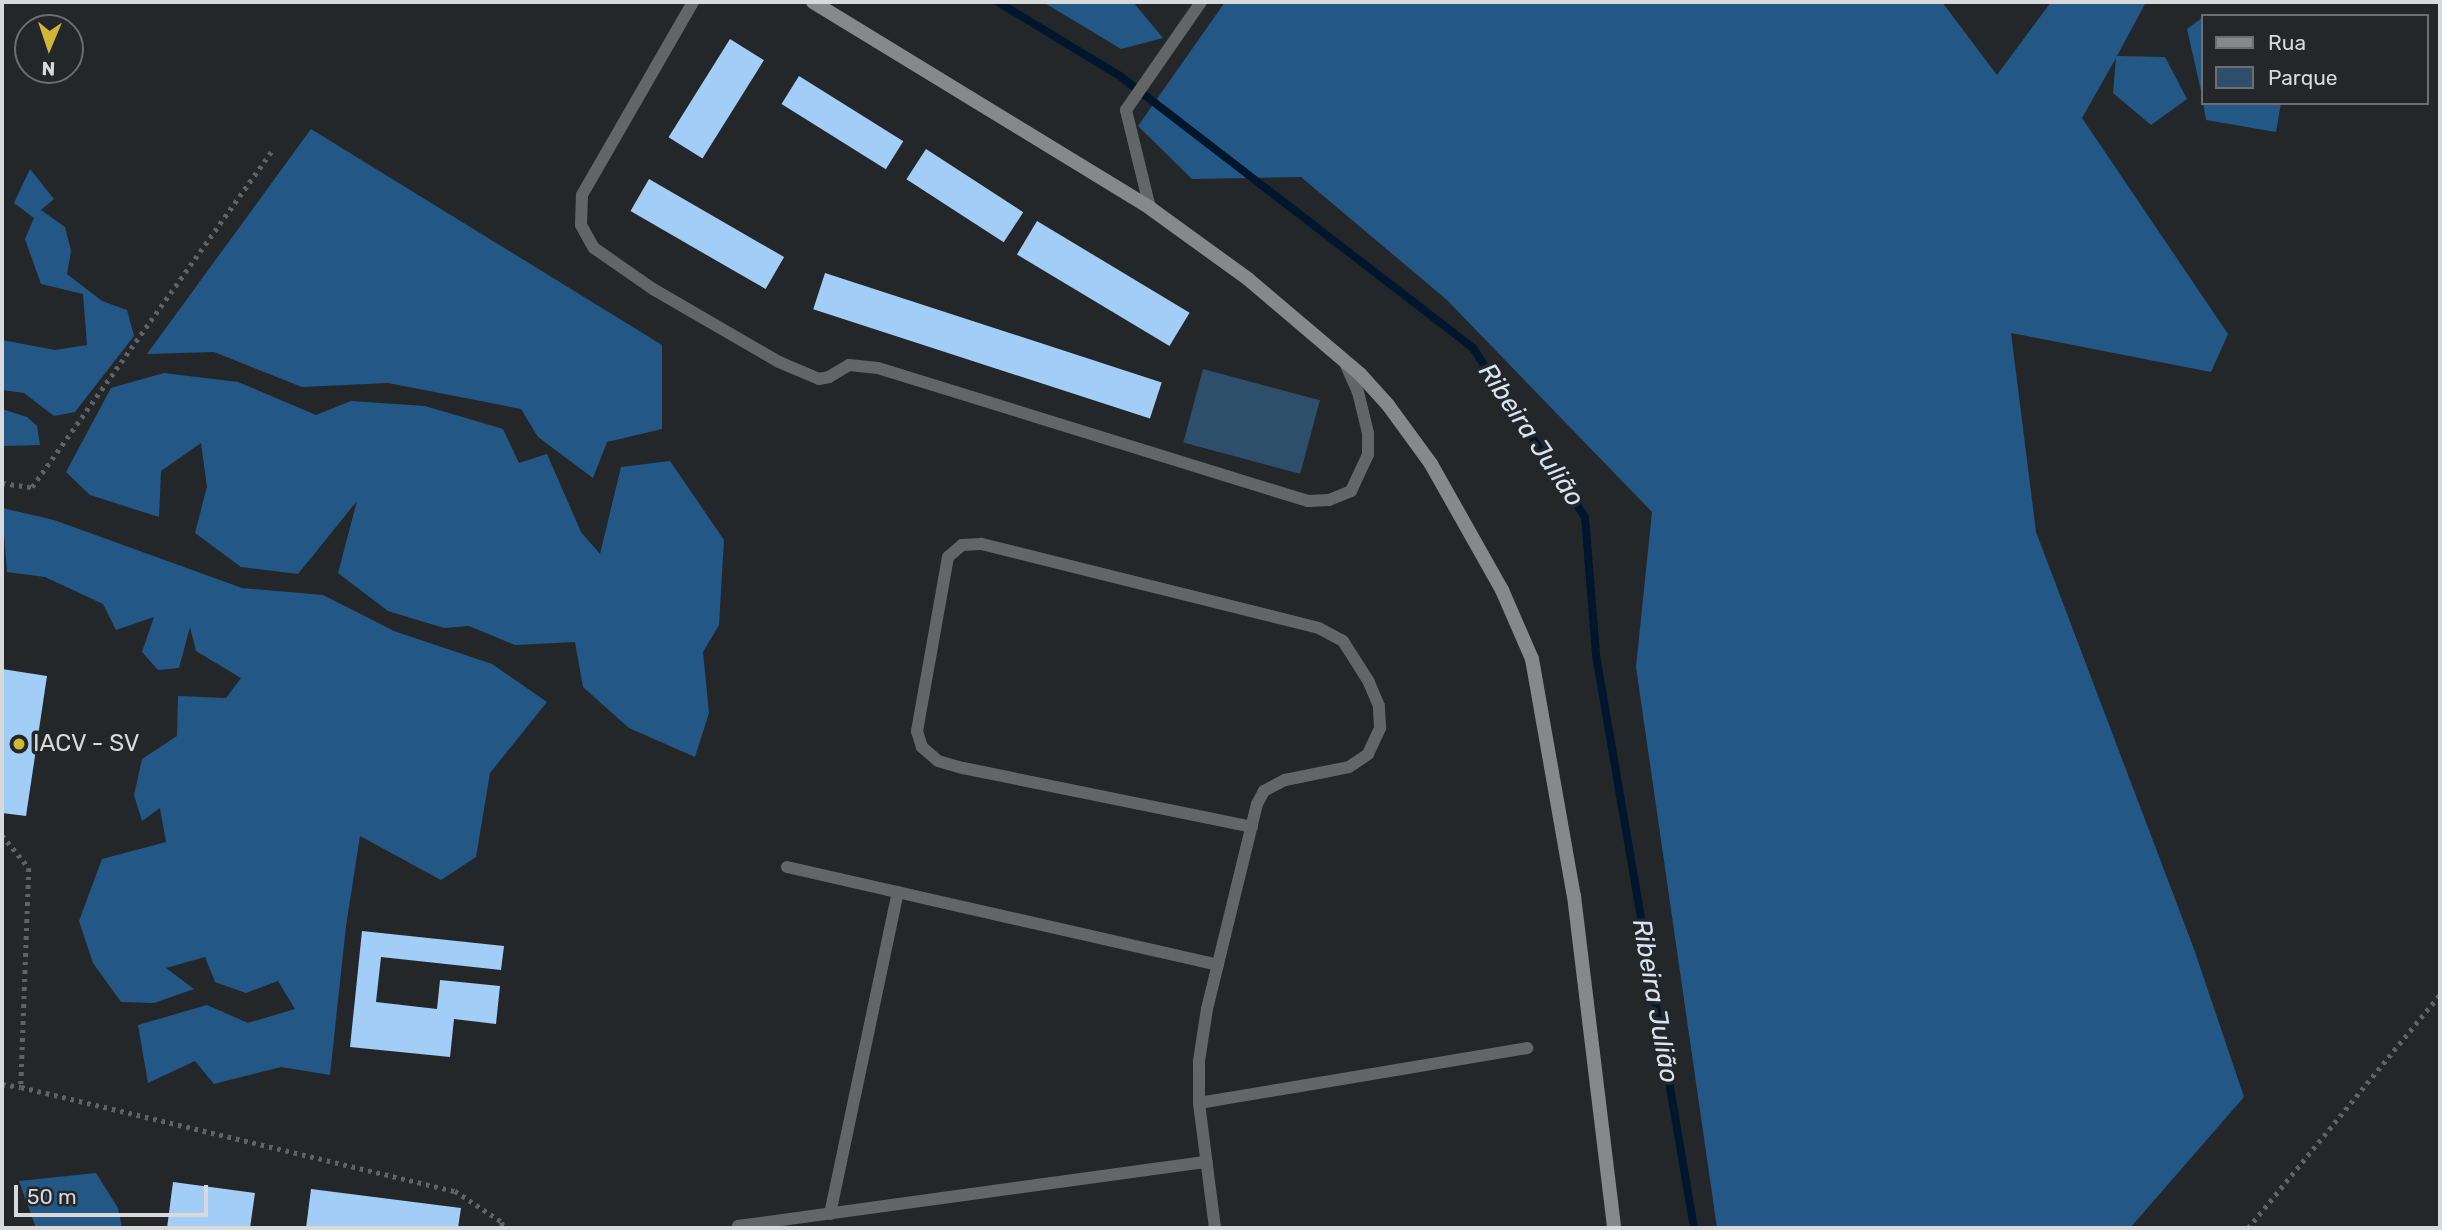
<!DOCTYPE html>
<meta charset="utf-8">
<style>
body{margin:0}
#map{position:relative;width:2442px;height:1230px;overflow:hidden;background:#242729;font-family:Rubik,sans-serif}
div>[style]{position:absolute}
.green>*{inset:0;background:#2e4f6c;transform-origin:0 0}
.forest>*{inset:0;background:#235886}
.stream>*{height:8px;margin:-4px;padding:0 4px;transform-origin:4px;border-radius:4px;background:#00162d}
.building>*{inset:0;background:#a2cdf6;transform-origin:0 0}
.path>*{height:4.5px;margin-top:-2.25px;transform-origin:0;background:repeating-linear-gradient(90deg,#606365 0 3.5px,transparent 0 8.5px)}
.service>*{height:12px;margin:-6px;padding:0 6px;transform-origin:6px;border-radius:6px;background:#646567}
.secondary>*{height:14px;margin:-7px;padding:0 7px;transform-origin:7px;border-radius:7px;background:#86898b}
.dots>*{width:19px;height:19px;translate:-50% -50%;box-sizing:border-box;border:4px solid #242729;border-radius:50%}
span{translate:-50% -50%;white-space:nowrap;text-align:center;line-height:1.15;-webkit-text-stroke:7px #242729;paint-order:stroke}
.poi-label{font-size:24px;color:#d7d9db}
.left{translate:0 -50%;text-align:left}
.water-label{font-size:26px;color:#d7e5f3;font-style:italic}
.frame{position:absolute;inset:0;border:4px solid #d7d9db;pointer-events:none}
.legend{position:absolute;left:2201px;top:14px;width:228px;height:91px;box-sizing:border-box;background:#242729;border:2px solid #6c6e70;margin:0;padding:9px 12px;list-style:none;font-size:21px;color:#d7d9db}
.legend li{display:flex;align-items:center;gap:14px;height:35px}
.legend b{width:35px;border:2px solid #6c6e70}
.north{position:absolute;left:14px;top:14px;width:70px;height:70px;box-sizing:border-box;background:#242729;border:2px solid #6c6e70;border-radius:50%;rotate:182deg;font-size:19px;font-weight:700;line-height:28px;text-align:center;color:#d7d9db}
.north::after{content:'';display:block;margin:auto;width:24px;height:32px;background:#d1b736;clip-path:polygon(50% 0,100% 100%,50% 72%,0 100%)}
.scale{position:absolute;left:14px;top:1185px;width:194px;height:32px;box-sizing:border-box;border:4px solid #d7d9db;border-top:0;padding-left:9px;font-size:21px;line-height:24px;white-space:nowrap;color:#d7d9db;-webkit-text-stroke:5px #242729;paint-order:stroke}
</style>
<div id="map">
<div class="green">
<div style="left:1203px;top:369px;width:121px;height:76px;rotate:15deg"></div>
</div>
<div class="forest">
<div style="clip-path:polygon(1043px 2px,1133px 2px,1163px 38px,1121px 49px)"></div>
<div style="clip-path:polygon(1225px 2px,1942px 2px,1997px 75px,2051px 2px,2146px 2px,2117px 56px,2165px 57px,2187px 99px,2151px 125px,2113px 93px,2116px 58px,2082px 118px,2228px 334px,2211px 372px,2011px 333px,2036px 532px,2194px 949px,2244px 1097px,2130px 1228px,1717px 1228px,1636px 667px,1652px 512px,1447px 300px,1301px 177px,1192px 179px,1138px 126px)"></div>
<div style="clip-path:polygon(2202px 18px,2202px 95px,2187px 29px)"></div>
<div style="clip-path:polygon(2203px 103px,2281px 103px,2276px 132px,2206px 120px)"></div>
<div style="clip-path:polygon(311px 129px,662px 345px,662px 429px,607px 442px,593px 478px,538px 437px,521px 409px,388px 383px,302px 387px,214px 352px,147px 354px)"></div>
<div style="clip-path:polygon(30px 169px,54px 199px,41px 210px,65px 227px,71px 251px,67px 274px,102px 301px,127px 310px,134px 336px,75px 412px,54px 416px,24px 393px,2px 390px,2px 340px,55px 350px,87px 345px,83px 294px,41px 284px,25px 239px,34px 218px,14px 203px)"></div>
<div style="clip-path:polygon(164px 373px,238px 382px,316px 415px,351px 401px,425px 406px,503px 429px,519px 463px,547px 454px,581px 532px,600px 554px,621px 467px,670px 461px,724px 540px,719px 625px,703px 652px,709px 713px,695px 757px,629px 728px,583px 687px,575px 642px,515px 645px,469px 626px,444px 628px,388px 611px,338px 573px,357px 501px,298px 574px,241px 567px,195px 533px,207px 487px,201px 443px,161px 471px,159px 517px,90px 495px,66px 472px,111px 388px)"></div>
<div style="clip-path:polygon(2px 409px,27px 417px,37px 426px,40px 445px,2px 446px)"></div>
<div style="clip-path:polygon(2px 508px,54px 520px,242px 588px,323px 595px,394px 631px,492px 664px,547px 702px,490px 773px,476px 857px,441px 880px,360px 836px,346px 926px,330px 1075px,281px 1067px,214px 1084px,195px 1061px,148px 1083px,138px 1025px,207px 1005px,248px 1023px,295px 1009px,278px 981px,246px 993px,215px 982px,205px 957px,166px 968px,194px 989px,154px 1003px,121px 1002px,93px 963px,79px 921px,102px 859px,166px 842px,160px 808px,142px 821px,134px 795px,142px 759px,177px 736px,178px 696px,226px 698px,241px 678px,196px 651px,190px 627px,179px 668px,158px 670px,142px 652px,154px 617px,116px 630px,103px 604px,45px 577px,7px 572px)"></div>
<div style="clip-path:polygon(96px 1173px,118px 1208px,122px 1228px,36px 1228px,19px 1181px)"></div>
</div>
<div class="stream">
<div style="left:998px;top:2px;width:143px;rotate:31.2deg"></div>
<div style="left:1120px;top:76px;width:446px;rotate:37.6deg"></div>
<div style="left:1473px;top:348px;width:203px;rotate:56.5deg"></div>
<div style="left:1585px;top:517px;width:138px;rotate:85.4deg"></div>
<div style="left:1596px;top:655px;width:581px;rotate:80.29deg"></div>
</div>
<div class="building">
<div style="left:730px;top:39px;width:40px;height:116px;rotate:32deg"></div>
<div style="left:799px;top:76px;width:123px;height:33px;rotate:32deg"></div>
<div style="left:926px;top:149px;width:116px;height:36px;rotate:33deg"></div>
<div style="left:649px;top:179px;width:156px;height:37px;rotate:30deg"></div>
<div style="left:1037px;top:221px;width:178px;height:39px;rotate:31deg"></div>
<div style="left:825px;top:273px;width:354px;height:38px;rotate:18deg"></div>
<div style="clip-path:polygon(2px 669px,47px 676px,26px 816px,2px 813px)"></div>
<div style="clip-path:polygon(362px 931px,504px 946px,501px 970px,381px 957px,376px 1002px,437px 1009px,440px 980px,500px 986px,496px 1024px,454px 1019px,450px 1057px,350px 1047px)"></div>
<div style="clip-path:polygon(173px 1182px,255px 1193px,250px 1228px,167px 1228px)"></div>
<div style="clip-path:polygon(311px 1189px,461px 1208px,458px 1228px,306px 1228px)"></div>
</div>
<div class="path">
<div style="left:2px;top:483px;width:30px;rotate:8deg"></div>
<div style="left:32px;top:487px;width:414px;rotate:-54.5deg"></div>
<div style="left:2px;top:835px;width:43px;rotate:50.7deg"></div>
<div style="left:29px;top:868px;width:219px;rotate:92.1deg"></div>
<div style="left:21px;top:1087px;width:446px;rotate:13.5deg"></div>
<div style="left:455px;top:1191px;width:56px;rotate:33.4deg"></div>
<div style="left:502px;top:1222px;width:6px;rotate:81deg"></div>
<div style="left:2px;top:1084px;width:19px;rotate:9deg"></div>
<div style="left:2248px;top:1228px;width:303px;rotate:-50.6deg"></div>
</div>
<div class="service">
<div style="left:693px;top:2px;width:223px;rotate:119.9deg"></div>
<div style="left:582px;top:195px;width:30px;rotate:92deg"></div>
<div style="left:581px;top:225px;width:26px;rotate:61deg"></div>
<div style="left:594px;top:248px;width:72px;rotate:34.8deg"></div>
<div style="left:653px;top:289px;width:146px;rotate:30.1deg"></div>
<div style="left:779px;top:362px;width:43px;rotate:23deg"></div>
<div style="left:819px;top:379px;width:10px;rotate:-11deg"></div>
<div style="left:829px;top:377px;width:23px;rotate:-31deg"></div>
<div style="left:849px;top:365px;width:29px;rotate:6deg"></div>
<div style="left:878px;top:368px;width:450px;rotate:17.2deg"></div>
<div style="left:1308px;top:501px;width:21px;rotate:-3deg"></div>
<div style="left:1329px;top:500px;width:24px;rotate:-22deg"></div>
<div style="left:1351px;top:491px;width:40px;rotate:-65deg"></div>
<div style="left:1368px;top:455px;width:22px;rotate:-90deg"></div>
<div style="left:1368px;top:433px;width:42px;rotate:-103.7deg"></div>
<div style="left:1358px;top:392px;width:34px;rotate:-114deg"></div>
<div style="left:1150px;top:208px;width:101px;rotate:-103.8deg"></div>
<div style="left:1126px;top:110px;width:131px;rotate:-55.2deg"></div>
<div style="left:787px;top:867px;width:442px;rotate:12.8deg"></div>
<div style="left:1199px;top:1103px;width:333px;rotate:-9.5deg"></div>
<div style="left:830px;top:1214px;width:329px;rotate:-78.1deg"></div>
<div style="left:738px;top:1226px;width:473px;rotate:-7.8deg"></div>
<div style="left:1215px;top:1228px;width:126px;rotate:-97.3deg"></div>
<div style="left:1199px;top:1103px;width:42px;rotate:-90deg"></div>
<div style="left:1199px;top:1061px;width:53px;rotate:-81.3deg"></div>
<div style="left:1207px;top:1009px;width:211px;rotate:-76.3deg"></div>
<div style="left:1257px;top:804px;width:15px;rotate:-62deg"></div>
<div style="left:1264px;top:791px;width:24px;rotate:-28deg"></div>
<div style="left:1285px;top:780px;width:65px;rotate:-11.5deg"></div>
<div style="left:1349px;top:767px;width:23px;rotate:-34deg"></div>
<div style="left:1368px;top:754px;width:29px;rotate:-65deg"></div>
<div style="left:1380px;top:728px;width:22px;rotate:-93deg"></div>
<div style="left:1379px;top:706px;width:26px;rotate:-113deg"></div>
<div style="left:1369px;top:682px;width:49px;rotate:-122.4deg"></div>
<div style="left:1343px;top:641px;width:27px;rotate:-152deg"></div>
<div style="left:1319px;top:628px;width:348px;rotate:-166deg"></div>
<div style="left:981px;top:544px;width:19px;rotate:177deg"></div>
<div style="left:962px;top:545px;width:18px;rotate:139deg"></div>
<div style="left:948px;top:557px;width:177px;rotate:100.1deg"></div>
<div style="left:917px;top:731px;width:17px;rotate:73deg"></div>
<div style="left:922px;top:747px;width:21px;rotate:41deg"></div>
<div style="left:938px;top:761px;width:26px;rotate:16deg"></div>
<div style="left:963px;top:768px;width:295px;rotate:11.5deg"></div>
</div>
<div class="secondary">
<div style="left:813px;top:2px;width:395px;rotate:31.4deg"></div>
<div style="left:1150px;top:208px;width:121px;rotate:35.9deg"></div>
<div style="left:1248px;top:279px;width:147px;rotate:40.3deg"></div>
<div style="left:1360px;top:374px;width:42px;rotate:47.9deg"></div>
<div style="left:1388px;top:405px;width:73px;rotate:53.9deg"></div>
<div style="left:1431px;top:464px;width:145px;rotate:60.6deg"></div>
<div style="left:1502px;top:590px;width:75px;rotate:66.5deg"></div>
<div style="left:1532px;top:659px;width:241px;rotate:80deg"></div>
<div style="left:1574px;top:896px;width:334px;rotate:83.1deg"></div>
</div>
<div class="dots">
<div style="left:19px;top:744px;background:#d1b736"></div>
</div>
<div class="poi-label">
<span class="left" style="left:33px;top:744px">IACV - SV</span>
</div>
<div class="water-label">
<span style="left:1531px;top:435px;rotate:56deg">Ribeira Julião</span>
<span style="left:1655px;top:1001px;rotate:80deg">Ribeira Julião</span>
</div>
<div class="frame"></div>
<ul class="legend">
<li><b style="height:9px;background:#86898b"></b>Rua</li>
<li><b style="height:19px;background:#2e4f6c"></b>Parque</li>
</ul>
<div class="north">N</div>
<div class="scale">50 m</div>
</div>
